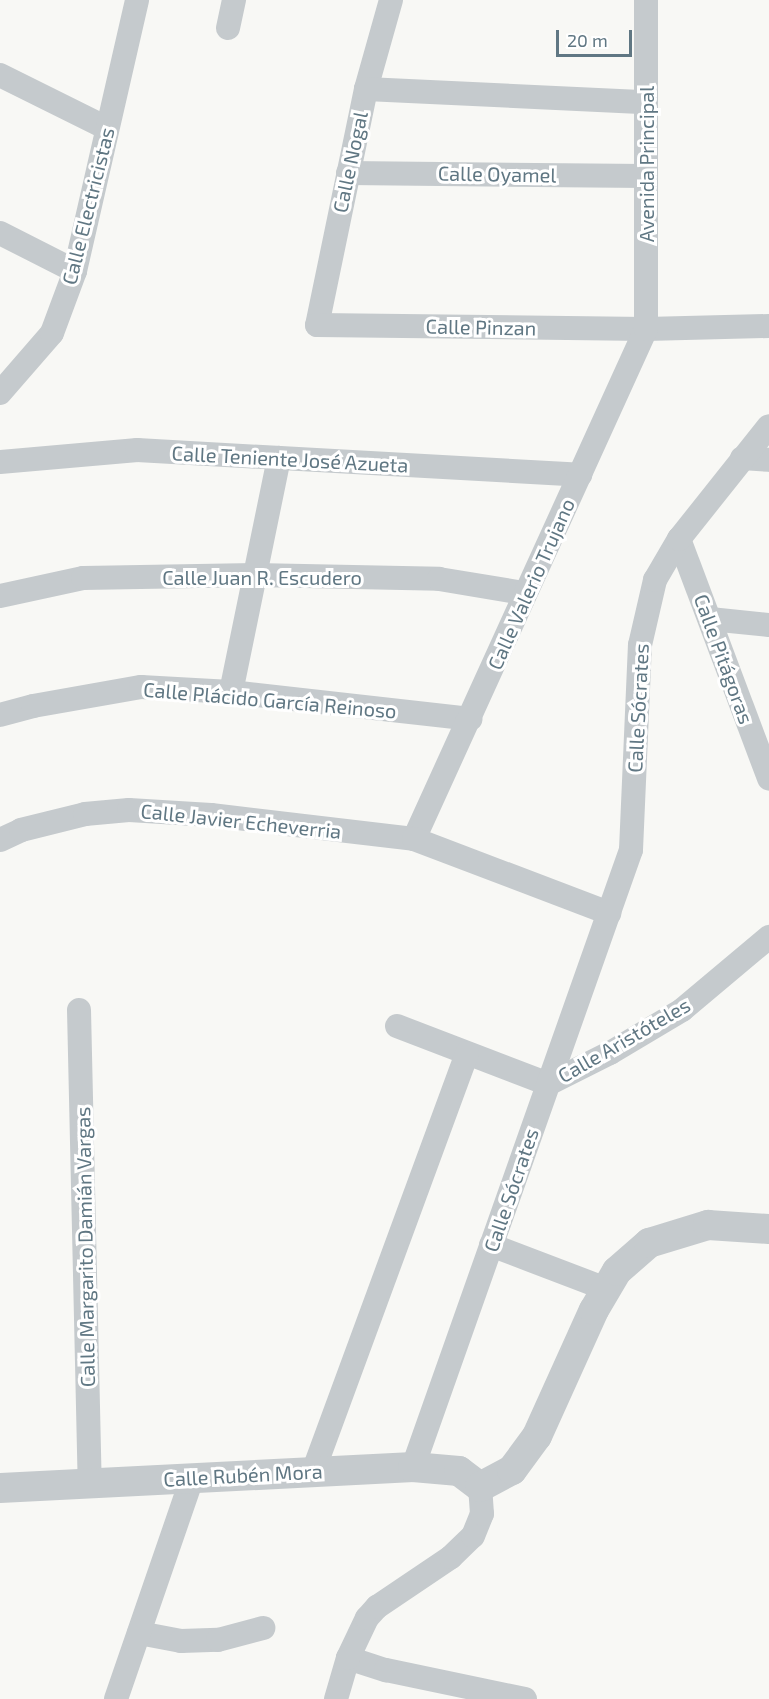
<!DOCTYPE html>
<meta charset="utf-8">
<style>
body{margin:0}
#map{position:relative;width:769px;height:1699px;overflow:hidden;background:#f8f8f5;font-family:"Exo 2",sans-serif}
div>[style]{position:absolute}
.minor>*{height:24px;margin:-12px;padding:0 12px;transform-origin:12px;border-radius:12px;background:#c5cacd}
.tertiary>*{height:30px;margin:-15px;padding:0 15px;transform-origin:15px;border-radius:15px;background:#c5cacd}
span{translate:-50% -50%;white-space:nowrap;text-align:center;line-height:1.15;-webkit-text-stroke:6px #fff;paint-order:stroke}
.street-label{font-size:20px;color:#607783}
.scale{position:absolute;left:556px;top:30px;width:76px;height:27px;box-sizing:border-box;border:3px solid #607783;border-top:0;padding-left:8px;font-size:18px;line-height:21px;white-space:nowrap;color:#607783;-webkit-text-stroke:4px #fff;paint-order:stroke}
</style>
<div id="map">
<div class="minor">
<div style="left:391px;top:0;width:92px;rotate:105.7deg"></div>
<div style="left:366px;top:89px;width:241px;rotate:101.7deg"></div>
<div style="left:317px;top:325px;width:329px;rotate:0.7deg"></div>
<div style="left:646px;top:329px;width:123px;rotate:-1.4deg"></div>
<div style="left:228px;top:28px;width:29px;rotate:-78deg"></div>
<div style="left:0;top:75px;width:119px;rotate:26.4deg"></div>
<div style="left:366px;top:89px;width:280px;rotate:2.7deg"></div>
<div style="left:348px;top:173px;width:298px;rotate:0.6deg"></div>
<div style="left:0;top:233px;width:84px;rotate:26.9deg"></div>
<div style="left:0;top:393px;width:79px;rotate:-49.1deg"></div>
<div style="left:52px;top:333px;width:66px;rotate:-69.6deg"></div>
<div style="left:75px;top:271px;width:278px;rotate:-77.1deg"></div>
<div style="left:742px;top:458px;width:27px;rotate:4deg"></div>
<div style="left:0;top:462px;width:138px;rotate:-5deg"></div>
<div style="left:137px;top:450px;width:444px;rotate:3.2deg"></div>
<div style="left:679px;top:539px;width:256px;rotate:69.4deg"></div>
<div style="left:0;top:596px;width:85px;rotate:-12.2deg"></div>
<div style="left:83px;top:578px;width:172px;rotate:-1deg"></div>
<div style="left:255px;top:575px;width:184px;rotate:1.2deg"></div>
<div style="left:439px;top:579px;width:86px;rotate:9.4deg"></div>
<div style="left:710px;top:619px;width:59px;rotate:5.8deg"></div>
<div style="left:231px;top:692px;width:239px;rotate:-78.4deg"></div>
<div style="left:0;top:715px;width:34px;rotate:-15deg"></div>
<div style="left:33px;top:706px;width:110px;rotate:-10deg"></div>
<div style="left:141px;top:687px;width:90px;rotate:3.2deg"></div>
<div style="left:231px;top:692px;width:241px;rotate:6.4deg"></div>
<div style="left:414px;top:839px;width:560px;rotate:-65.54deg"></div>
<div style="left:646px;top:329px;width:329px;rotate:-90deg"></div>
<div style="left:0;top:840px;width:23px;rotate:-25deg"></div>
<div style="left:21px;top:830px;width:66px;rotate:-14deg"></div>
<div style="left:85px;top:814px;width:44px;rotate:-5.2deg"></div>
<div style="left:129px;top:810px;width:82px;rotate:3.5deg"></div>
<div style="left:211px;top:815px;width:204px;rotate:6.7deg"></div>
<div style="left:414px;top:839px;width:209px;rotate:20.8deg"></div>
<div style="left:79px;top:1010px;width:473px;rotate:88.7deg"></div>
<div style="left:397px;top:1026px;width:162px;rotate:21deg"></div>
<div style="left:548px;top:1084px;width:69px;rotate:-26.6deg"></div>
<div style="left:610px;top:1053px;width:84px;rotate:-30.8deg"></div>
<div style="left:682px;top:1010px;width:114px;rotate:-40deg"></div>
<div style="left:491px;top:1245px;width:123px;rotate:20.9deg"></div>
<div style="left:413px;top:1467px;width:654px;rotate:-70.54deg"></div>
<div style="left:631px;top:850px;width:205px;rotate:-87.5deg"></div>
<div style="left:640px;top:645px;width:67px;rotate:-77deg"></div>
<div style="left:655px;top:580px;width:48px;rotate:-59.7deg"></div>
<div style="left:679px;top:539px;width:144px;rotate:-51.5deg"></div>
<div style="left:313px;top:1472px;width:446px;rotate:-69.8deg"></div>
<div style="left:139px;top:1633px;width:43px;rotate:10.8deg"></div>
<div style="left:181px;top:1641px;width:37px;rotate:-2deg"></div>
<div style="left:218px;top:1640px;width:47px;rotate:-14.9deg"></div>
<div style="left:348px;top:1658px;width:40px;rotate:18deg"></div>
<div style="left:386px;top:1670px;width:142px;rotate:11.8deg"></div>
<div style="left:116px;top:1699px;width:234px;rotate:-71deg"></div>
<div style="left:336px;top:1699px;width:43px;rotate:-73.7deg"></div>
<div style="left:348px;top:1658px;width:44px;rotate:-64.6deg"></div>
<div style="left:367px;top:1618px;width:15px;rotate:-48deg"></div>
<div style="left:377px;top:1607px;width:89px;rotate:-34deg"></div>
<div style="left:451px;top:1557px;width:30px;rotate:-44deg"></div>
<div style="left:473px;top:1536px;width:24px;rotate:-68deg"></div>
<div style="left:482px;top:1514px;width:27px;rotate:-94deg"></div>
</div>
<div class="tertiary">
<div style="left:0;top:1488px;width:414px;rotate:-2.9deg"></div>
<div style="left:413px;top:1467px;width:46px;rotate:5deg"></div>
<div style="left:459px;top:1471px;width:26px;rotate:37deg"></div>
<div style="left:480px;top:1487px;width:36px;rotate:-28deg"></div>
<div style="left:512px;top:1470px;width:42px;rotate:-53.7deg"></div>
<div style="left:537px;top:1436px;width:138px;rotate:-65.7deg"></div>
<div style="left:594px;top:1310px;width:45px;rotate:-59.5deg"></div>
<div style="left:617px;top:1271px;width:43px;rotate:-41.2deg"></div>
<div style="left:649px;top:1243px;width:62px;rotate:-17deg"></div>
<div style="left:708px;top:1225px;width:61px;rotate:3.8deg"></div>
</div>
<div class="street-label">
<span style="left:350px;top:162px;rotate:-78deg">Calle Nogal</span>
<span style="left:646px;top:164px;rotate:-90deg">Avenida Principal</span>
<span style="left:497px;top:174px;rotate:1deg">Calle Oyamel</span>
<span style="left:88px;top:206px;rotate:-76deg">Calle Electricistas</span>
<span style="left:481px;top:327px;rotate:1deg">Calle Pinzan</span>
<span style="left:290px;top:459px;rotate:3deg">Calle Teniente José Azueta</span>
<span style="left:262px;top:577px">Calle Juan R. Escudero</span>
<span style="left:531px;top:584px;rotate:-66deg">Calle Valerio Trujano</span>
<span style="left:724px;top:659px;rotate:70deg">Calle Pitágoras</span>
<span style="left:270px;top:700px;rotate:5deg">Calle Plácido García Reinoso</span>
<span style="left:638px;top:708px;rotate:-87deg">Calle Sócrates</span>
<span style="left:241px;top:821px;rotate:6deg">Calle Javier Echeverria</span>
<span style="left:624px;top:1040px;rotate:-30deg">Calle Aristóteles</span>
<span style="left:511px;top:1190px;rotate:-71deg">Calle Sócrates</span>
<span style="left:85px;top:1247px;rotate:-91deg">Calle Margarito Damián Vargas</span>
<span style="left:243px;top:1475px;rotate:-3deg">Calle Rubén Mora</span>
</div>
<div class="scale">20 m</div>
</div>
